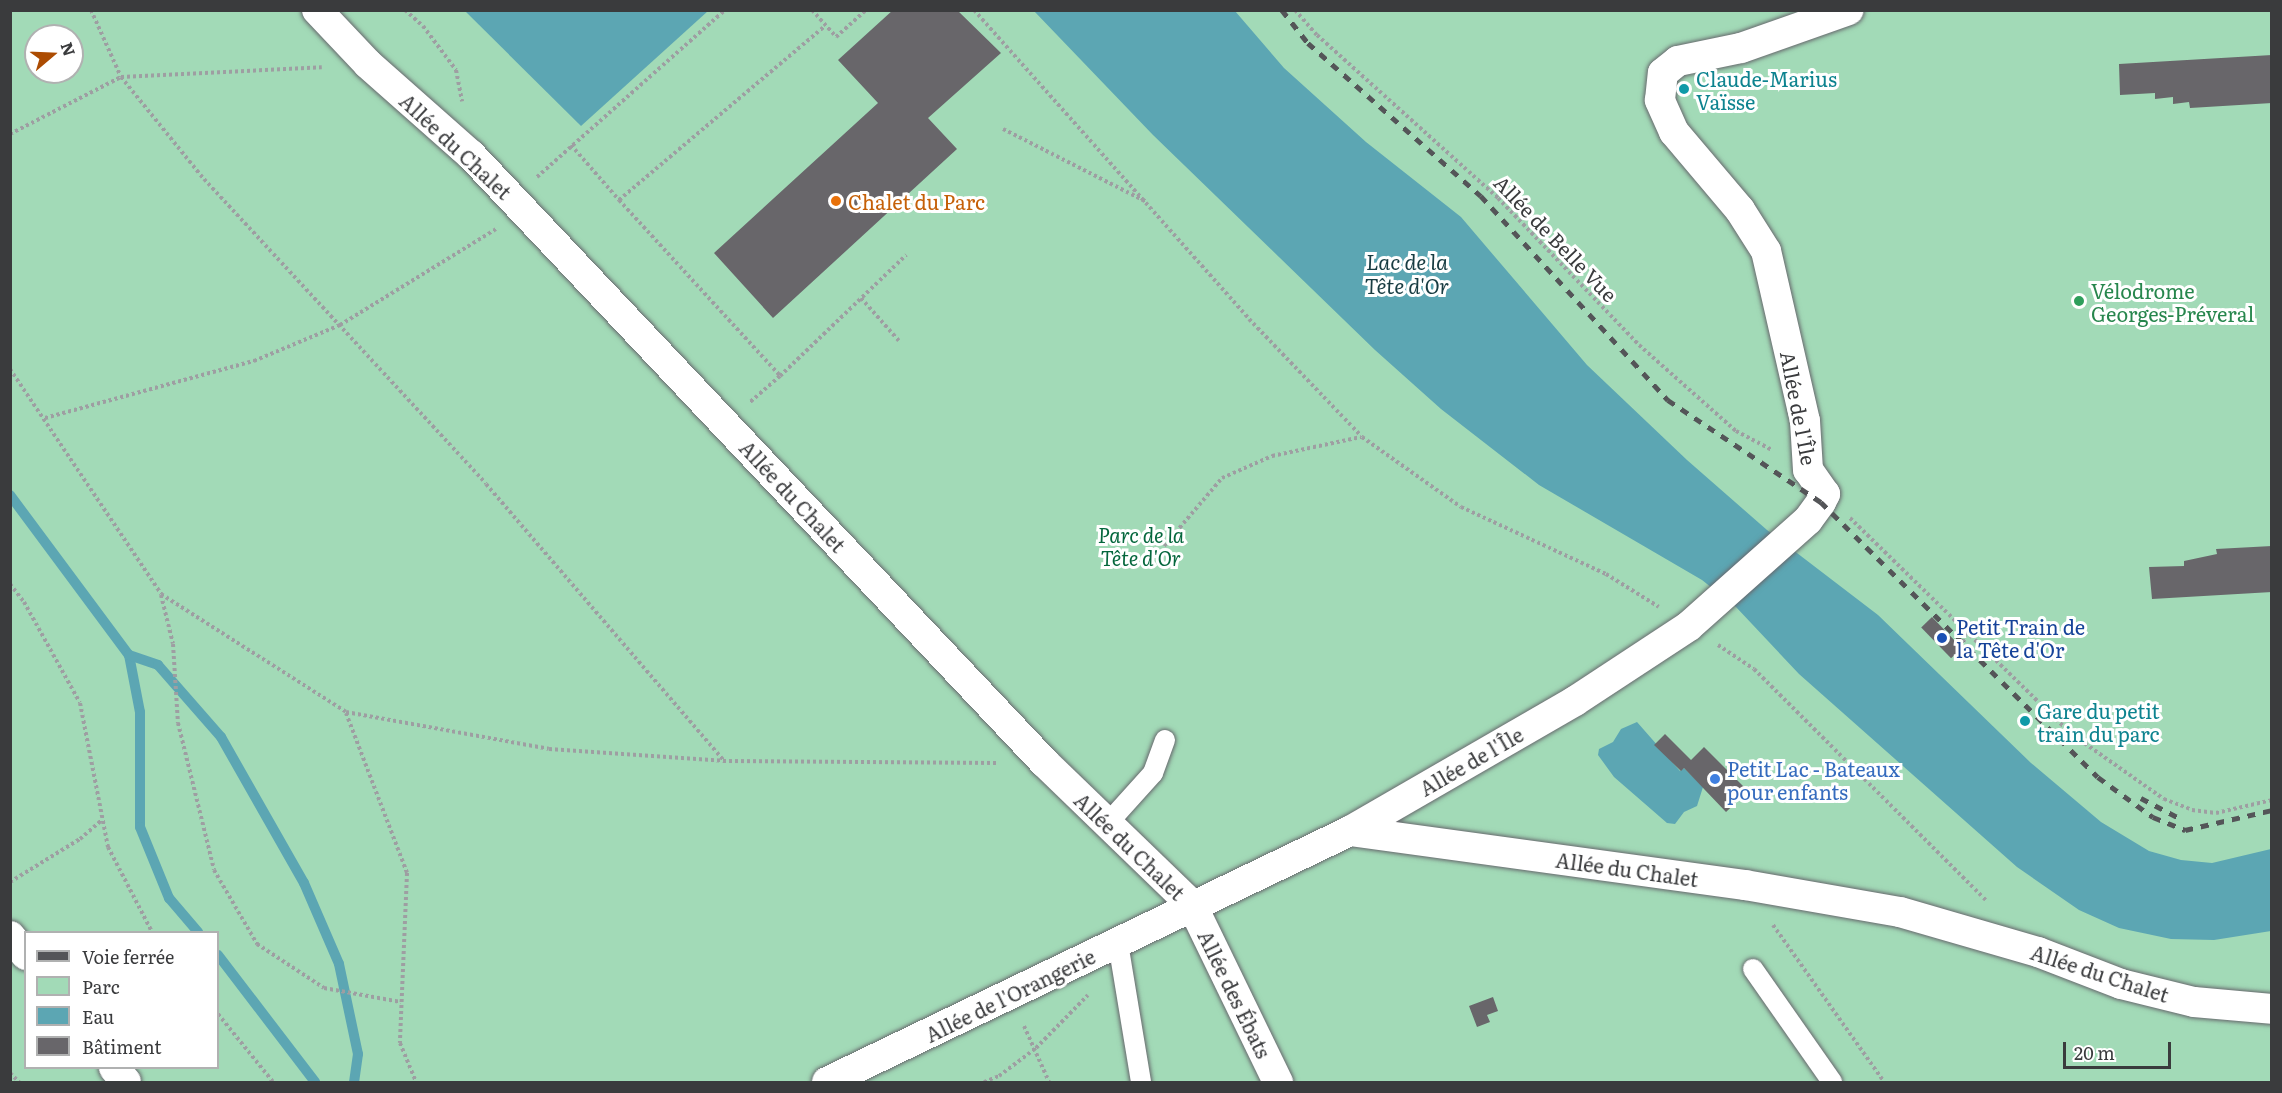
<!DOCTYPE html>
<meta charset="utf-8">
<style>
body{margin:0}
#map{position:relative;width:2282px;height:1093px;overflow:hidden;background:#e6e6ec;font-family:Literata,serif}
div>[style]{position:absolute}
.green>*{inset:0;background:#a2dab7}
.water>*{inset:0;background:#5ca6b3}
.stream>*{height:10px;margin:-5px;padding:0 5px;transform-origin:5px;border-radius:5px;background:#5ca6b3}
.building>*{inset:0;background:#68666a;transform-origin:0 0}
.path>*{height:4px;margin-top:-2px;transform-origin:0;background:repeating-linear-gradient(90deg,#9e9ea2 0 3px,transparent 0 6px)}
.roads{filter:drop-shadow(0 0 2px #67686d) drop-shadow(0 0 2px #67686d)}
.service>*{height:20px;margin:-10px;padding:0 10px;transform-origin:10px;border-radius:10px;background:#fff}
.pedestrian>*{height:30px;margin:-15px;padding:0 15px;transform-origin:15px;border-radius:15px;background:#fff}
.rail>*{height:4.5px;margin-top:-2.25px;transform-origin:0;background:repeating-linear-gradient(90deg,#545558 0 8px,transparent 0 16px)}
.dots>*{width:16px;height:16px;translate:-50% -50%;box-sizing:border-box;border:3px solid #fff;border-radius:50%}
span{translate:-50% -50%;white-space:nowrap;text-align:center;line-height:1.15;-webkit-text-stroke:6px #fff;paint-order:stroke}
.culture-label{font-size:20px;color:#0d838f}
.left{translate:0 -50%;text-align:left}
.street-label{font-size:20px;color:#3a3b3d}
.food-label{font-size:20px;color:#c56008}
.leisure-label{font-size:20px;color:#27864d}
.park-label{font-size:20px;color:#05673d;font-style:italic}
.transit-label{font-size:20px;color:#164399}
.shop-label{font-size:20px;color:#366cbe}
.water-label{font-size:21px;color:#183c42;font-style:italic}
.frame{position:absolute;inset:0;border:12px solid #3a3b3d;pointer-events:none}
.legend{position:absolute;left:24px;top:931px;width:195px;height:138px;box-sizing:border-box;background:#fff;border:2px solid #b0b1b1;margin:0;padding:8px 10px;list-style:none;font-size:18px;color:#3a3b3d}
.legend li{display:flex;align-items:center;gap:12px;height:30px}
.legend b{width:30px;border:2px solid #b0b1b1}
.north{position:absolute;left:24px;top:24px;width:60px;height:60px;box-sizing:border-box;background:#fff;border:2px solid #b0b1b1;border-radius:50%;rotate:71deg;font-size:16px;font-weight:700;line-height:24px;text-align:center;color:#3a3b3d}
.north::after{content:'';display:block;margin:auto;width:21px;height:27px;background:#ac4c02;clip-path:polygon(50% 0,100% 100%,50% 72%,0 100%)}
.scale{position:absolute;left:2063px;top:1042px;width:108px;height:27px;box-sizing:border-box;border:3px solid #3a3b3d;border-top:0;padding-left:8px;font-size:18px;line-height:21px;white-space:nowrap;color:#3a3b3d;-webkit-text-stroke:4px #fff;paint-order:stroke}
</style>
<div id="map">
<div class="green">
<div style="clip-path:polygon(evenodd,10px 11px,2271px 11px,2271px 1082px,11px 1082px,10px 11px,36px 36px,72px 36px,72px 72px,36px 72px,36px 36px,10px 11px,26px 932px,218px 932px,218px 1068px,26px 1068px,26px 932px)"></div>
</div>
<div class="water">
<div style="clip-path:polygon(465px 11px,708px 11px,581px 126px)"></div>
<div style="clip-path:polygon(1034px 11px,1235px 11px,1284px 68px,1366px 142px,1461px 217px,1587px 365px,1687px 460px,1767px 530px,1878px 615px,2031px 763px,2101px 822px,2149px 851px,2181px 860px,2212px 863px,2271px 849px,2271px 931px,2214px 940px,2171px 939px,2119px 928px,2079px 910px,2017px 867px,1799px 674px,1736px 607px,1702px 580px,1539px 485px,1441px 409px,1375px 350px,1153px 135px)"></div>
<div style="clip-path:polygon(1637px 722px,1680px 771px,1684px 768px,1703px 787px,1697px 806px,1684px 812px,1675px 824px,1667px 823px,1614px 777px,1598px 755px,1599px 749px,1613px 742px,1621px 729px)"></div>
</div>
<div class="stream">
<div style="left:10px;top:495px;width:199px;rotate:53.4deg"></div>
<div style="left:129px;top:655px;width:58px;rotate:79.1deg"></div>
<div style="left:140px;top:712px;width:115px;rotate:90deg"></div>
<div style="left:140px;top:827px;width:77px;rotate:67.8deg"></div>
<div style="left:169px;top:898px;width:45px;rotate:49.5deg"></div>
<div style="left:129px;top:655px;width:31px;rotate:19deg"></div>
<div style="left:158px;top:665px;width:96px;rotate:48.8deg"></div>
<div style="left:221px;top:737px;width:168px;rotate:60.4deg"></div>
<div style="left:304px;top:883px;width:88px;rotate:66.6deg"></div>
<div style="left:339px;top:964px;width:92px;rotate:78.1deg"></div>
<div style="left:358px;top:1054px;width:28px;rotate:98deg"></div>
<div style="left:218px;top:955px;width:160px;rotate:52.6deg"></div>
</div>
<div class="building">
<div style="clip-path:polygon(893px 10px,957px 10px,1001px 53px,928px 118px,957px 149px,773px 318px,714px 253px,878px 103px,838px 60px)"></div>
<div style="clip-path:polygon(2272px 55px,2272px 103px,2190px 108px,2189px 102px,2173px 104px,2173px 97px,2155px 99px,2155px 93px,2120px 95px,2119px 64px)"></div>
<div style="clip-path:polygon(2272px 546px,2272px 592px,2152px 599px,2149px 567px,2184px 566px,2184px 561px,2217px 554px,2216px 549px)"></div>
<div style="left:1932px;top:617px;width:43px;height:15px;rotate:46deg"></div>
<div style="clip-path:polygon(1665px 734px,1691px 760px,1704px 747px,1748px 791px,1726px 812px,1684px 768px,1681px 771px,1654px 745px)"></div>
<div style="clip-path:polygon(1493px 997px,1498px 1011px,1487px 1015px,1490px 1022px,1477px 1027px,1469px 1006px)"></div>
</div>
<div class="path">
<div style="left:91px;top:10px;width:73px;rotate:65.9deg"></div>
<div style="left:121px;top:77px;width:132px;rotate:50.9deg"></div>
<div style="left:204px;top:179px;width:415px;rotate:47.2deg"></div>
<div style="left:486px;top:484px;width:364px;rotate:49.3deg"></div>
<div style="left:405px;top:10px;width:24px;rotate:42deg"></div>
<div style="left:423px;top:26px;width:55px;rotate:53.1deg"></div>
<div style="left:456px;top:70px;width:32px;rotate:79deg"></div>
<div style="left:812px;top:10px;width:36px;rotate:48deg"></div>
<div style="left:836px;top:37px;width:40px;rotate:-42deg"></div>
<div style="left:974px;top:10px;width:414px;rotate:48.3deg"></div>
<div style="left:1249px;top:319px;width:163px;rotate:46.2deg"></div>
<div style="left:1362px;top:437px;width:121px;rotate:35.3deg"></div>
<div style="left:1461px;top:507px;width:160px;rotate:24.8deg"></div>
<div style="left:1606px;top:574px;width:62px;rotate:31.9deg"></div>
<div style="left:1295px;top:10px;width:33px;rotate:49deg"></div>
<div style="left:1317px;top:35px;width:244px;rotate:42deg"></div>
<div style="left:1498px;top:198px;width:204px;rotate:46.2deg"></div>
<div style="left:1639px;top:345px;width:130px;rotate:41.6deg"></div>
<div style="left:1736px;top:431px;width:41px;rotate:27.8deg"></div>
<div style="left:1003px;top:129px;width:161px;rotate:26.9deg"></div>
<div style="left:10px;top:134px;width:125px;rotate:-27.2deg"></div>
<div style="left:121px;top:77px;width:201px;rotate:-2.8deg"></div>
<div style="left:571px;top:145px;width:73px;rotate:48.9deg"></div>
<div style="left:619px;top:200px;width:270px;rotate:-40.2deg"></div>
<div style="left:537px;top:177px;width:251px;rotate:-41.6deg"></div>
<div style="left:619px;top:200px;width:239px;rotate:47.5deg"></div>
<div style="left:780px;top:376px;width:40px;rotate:139deg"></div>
<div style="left:861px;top:298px;width:57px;rotate:48.5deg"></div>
<div style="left:10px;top:369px;width:271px;rotate:56.1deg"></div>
<div style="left:161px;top:594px;width:219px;rotate:32.5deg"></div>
<div style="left:346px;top:712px;width:206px;rotate:10.3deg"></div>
<div style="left:549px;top:749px;width:174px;rotate:3.9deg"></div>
<div style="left:723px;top:761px;width:274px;rotate:0.4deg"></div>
<div style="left:780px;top:376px;width:175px;rotate:-43.8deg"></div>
<div style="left:45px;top:418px;width:217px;rotate:-15.3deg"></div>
<div style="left:254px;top:361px;width:93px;rotate:-22.7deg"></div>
<div style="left:340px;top:325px;width:183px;rotate:-31.6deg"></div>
<div style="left:1850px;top:518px;width:308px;rotate:44.3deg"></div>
<div style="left:2070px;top:733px;width:115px;rotate:35.1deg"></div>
<div style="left:2164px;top:799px;width:30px;rotate:21deg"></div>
<div style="left:2192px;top:810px;width:24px;rotate:7deg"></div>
<div style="left:2216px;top:813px;width:57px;rotate:-13.1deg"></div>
<div style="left:1164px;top:546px;width:89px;rotate:-49.5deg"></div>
<div style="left:1222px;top:478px;width:55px;rotate:-23.7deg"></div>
<div style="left:1272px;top:456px;width:91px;rotate:-12.1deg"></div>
<div style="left:10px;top:584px;width:23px;rotate:52deg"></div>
<div style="left:24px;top:602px;width:115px;rotate:61deg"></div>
<div style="left:80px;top:703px;width:147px;rotate:79deg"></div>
<div style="left:108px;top:847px;width:96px;rotate:62.6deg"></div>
<div style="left:161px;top:595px;width:50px;rotate:76.2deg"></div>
<div style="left:173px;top:644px;width:79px;rotate:86.4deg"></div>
<div style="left:178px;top:723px;width:151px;rotate:76.2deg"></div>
<div style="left:214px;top:870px;width:86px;rotate:59.8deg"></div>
<div style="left:257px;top:944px;width:80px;rotate:33.3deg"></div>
<div style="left:324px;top:988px;width:78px;rotate:10.3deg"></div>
<div style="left:1718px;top:645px;width:43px;rotate:33.7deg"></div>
<div style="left:1754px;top:669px;width:327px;rotate:44.9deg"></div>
<div style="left:1962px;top:648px;width:17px;rotate:-77deg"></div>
<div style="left:346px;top:713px;width:171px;rotate:69.1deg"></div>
<div style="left:407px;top:873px;width:170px;rotate:92.4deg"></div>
<div style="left:400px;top:1043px;width:42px;rotate:67.7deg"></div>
<div style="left:10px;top:882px;width:82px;rotate:-31.6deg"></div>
<div style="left:80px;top:839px;width:29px;rotate:-41deg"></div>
<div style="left:1773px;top:925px;width:192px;rotate:54.7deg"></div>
<div style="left:218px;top:1014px;width:87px;rotate:51deg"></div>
<div style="left:1024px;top:1026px;width:61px;rotate:65.9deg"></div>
<div style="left:10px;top:1073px;width:13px;rotate:45deg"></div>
<div style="left:984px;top:1082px;width:16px;rotate:-22deg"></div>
<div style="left:999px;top:1076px;width:46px;rotate:-37.1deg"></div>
<div style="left:1036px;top:1048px;width:74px;rotate:-45.5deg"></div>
</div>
<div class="roads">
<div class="service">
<div style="left:1108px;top:823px;width:67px;rotate:-48deg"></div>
<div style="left:1153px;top:773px;width:35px;rotate:-70deg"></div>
<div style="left:1118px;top:943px;width:141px;rotate:80.6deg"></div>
<div style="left:1753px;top:969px;width:138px;rotate:55deg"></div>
</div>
<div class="pedestrian">
<div style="left:317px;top:10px;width:74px;rotate:46.6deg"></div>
<div style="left:368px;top:64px;width:137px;rotate:41.5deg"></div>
<div style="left:471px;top:155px;width:836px;rotate:46.65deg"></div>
<div style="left:1045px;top:763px;width:204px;rotate:44deg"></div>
<div style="left:1192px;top:905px;width:197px;rotate:64.1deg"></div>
<div style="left:1350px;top:831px;width:260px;rotate:-30deg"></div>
<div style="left:1575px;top:701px;width:136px;rotate:-33.3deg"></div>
<div style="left:1689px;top:626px;width:159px;rotate:-41.7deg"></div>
<div style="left:1808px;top:520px;width:22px;rotate:-54deg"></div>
<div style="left:1821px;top:502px;width:9px;rotate:-63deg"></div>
<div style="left:1825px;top:494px;width:29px;rotate:-125deg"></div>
<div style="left:1808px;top:470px;width:49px;rotate:-93.5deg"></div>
<div style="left:1805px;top:421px;width:174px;rotate:-102.9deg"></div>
<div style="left:1766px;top:251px;width:49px;rotate:-122.4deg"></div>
<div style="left:1740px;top:210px;width:102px;rotate:-130.2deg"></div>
<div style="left:1674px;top:132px;width:35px;rotate:-114deg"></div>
<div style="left:1660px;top:100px;width:27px;rotate:-84deg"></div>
<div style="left:1663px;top:73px;width:19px;rotate:-39deg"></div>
<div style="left:1678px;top:61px;width:64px;rotate:-11.7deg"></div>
<div style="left:1741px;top:48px;width:114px;rotate:-19.4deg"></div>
<div style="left:10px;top:936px;width:25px;rotate:50deg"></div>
<div style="left:114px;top:1068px;width:18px;rotate:49deg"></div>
<div style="left:827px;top:1082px;width:580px;rotate:-25.64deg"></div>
<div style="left:1350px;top:831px;width:399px;rotate:7.8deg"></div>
<div style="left:1745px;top:885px;width:157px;rotate:9.9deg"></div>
<div style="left:1900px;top:912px;width:144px;rotate:16.2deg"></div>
<div style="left:2038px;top:952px;width:89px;rotate:21.1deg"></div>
<div style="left:2121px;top:984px;width:75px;rotate:13.9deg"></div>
<div style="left:2194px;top:1002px;width:78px;rotate:5.1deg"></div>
</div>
</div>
<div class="rail">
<div style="left:1282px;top:10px;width:42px;rotate:51.8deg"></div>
<div style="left:1308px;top:43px;width:231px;rotate:41.5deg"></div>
<div style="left:1481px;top:196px;width:277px;rotate:47.5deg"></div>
<div style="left:1668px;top:400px;width:184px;rotate:33.7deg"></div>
<div style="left:1821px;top:502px;width:390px;rotate:44.8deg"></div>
<div style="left:2098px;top:777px;width:68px;rotate:36deg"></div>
<div style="left:2153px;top:817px;width:35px;rotate:22deg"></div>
<div style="left:2185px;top:830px;width:89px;rotate:-12.9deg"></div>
<div style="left:2141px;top:798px;width:47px;rotate:27.6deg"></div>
</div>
<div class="dots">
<div style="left:1684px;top:89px;background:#0f9aa8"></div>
<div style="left:836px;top:201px;background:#e8710a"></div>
<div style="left:2079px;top:301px;background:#2e9e5b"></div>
<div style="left:1942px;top:638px;background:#1a4fb4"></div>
<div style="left:2025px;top:721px;background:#0f9aa8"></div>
<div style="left:1715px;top:779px;background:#3f7fe0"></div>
</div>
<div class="culture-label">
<span class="left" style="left:1696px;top:90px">Claude-Marius<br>Vaïsse</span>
<span class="left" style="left:2037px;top:722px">Gare du petit<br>train du parc</span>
</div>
<div class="street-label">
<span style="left:456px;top:146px;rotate:43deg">Allée du Chalet</span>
<span style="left:1556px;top:238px;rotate:46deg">Allée de Belle Vue</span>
<span style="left:1799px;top:408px;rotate:79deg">Allée de l'Île</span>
<span style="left:793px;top:496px;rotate:47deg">Allée du Chalet</span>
<span style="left:1471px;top:761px;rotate:-30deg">Allée de l'Île</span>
<span style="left:1130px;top:846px;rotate:44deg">Allée du Chalet</span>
<span style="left:1627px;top:869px;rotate:8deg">Allée du Chalet</span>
<span style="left:2100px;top:973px;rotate:18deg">Allée du Chalet</span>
<span style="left:1235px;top:994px;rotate:64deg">Allée des Ébats</span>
<span style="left:1010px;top:995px;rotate:-26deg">Allée de l'Orangerie</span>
</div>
<div class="food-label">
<span class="left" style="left:848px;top:201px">Chalet du Parc</span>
</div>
<div class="leisure-label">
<span class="left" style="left:2091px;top:302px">Vélodrome<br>Georges-Préveral</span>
</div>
<div class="park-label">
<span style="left:1141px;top:546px">Parc de la<br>Tête d'Or</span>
</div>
<div class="transit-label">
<span class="left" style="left:1956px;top:638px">Petit Train de<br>la Tête d'Or</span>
</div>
<div class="shop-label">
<span class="left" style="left:1727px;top:780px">Petit Lac - Bateaux<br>pour enfants</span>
</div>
<div class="water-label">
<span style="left:1407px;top:273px">Lac de la<br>Tête d'Or</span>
</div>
<div class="frame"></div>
<ul class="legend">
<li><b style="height:8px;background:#545558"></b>Voie ferrée</li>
<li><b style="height:16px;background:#a2dab7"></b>Parc</li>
<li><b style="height:16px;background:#5ca6b3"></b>Eau</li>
<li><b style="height:16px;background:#68666a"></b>Bâtiment</li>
</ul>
<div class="north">N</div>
<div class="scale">20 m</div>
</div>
